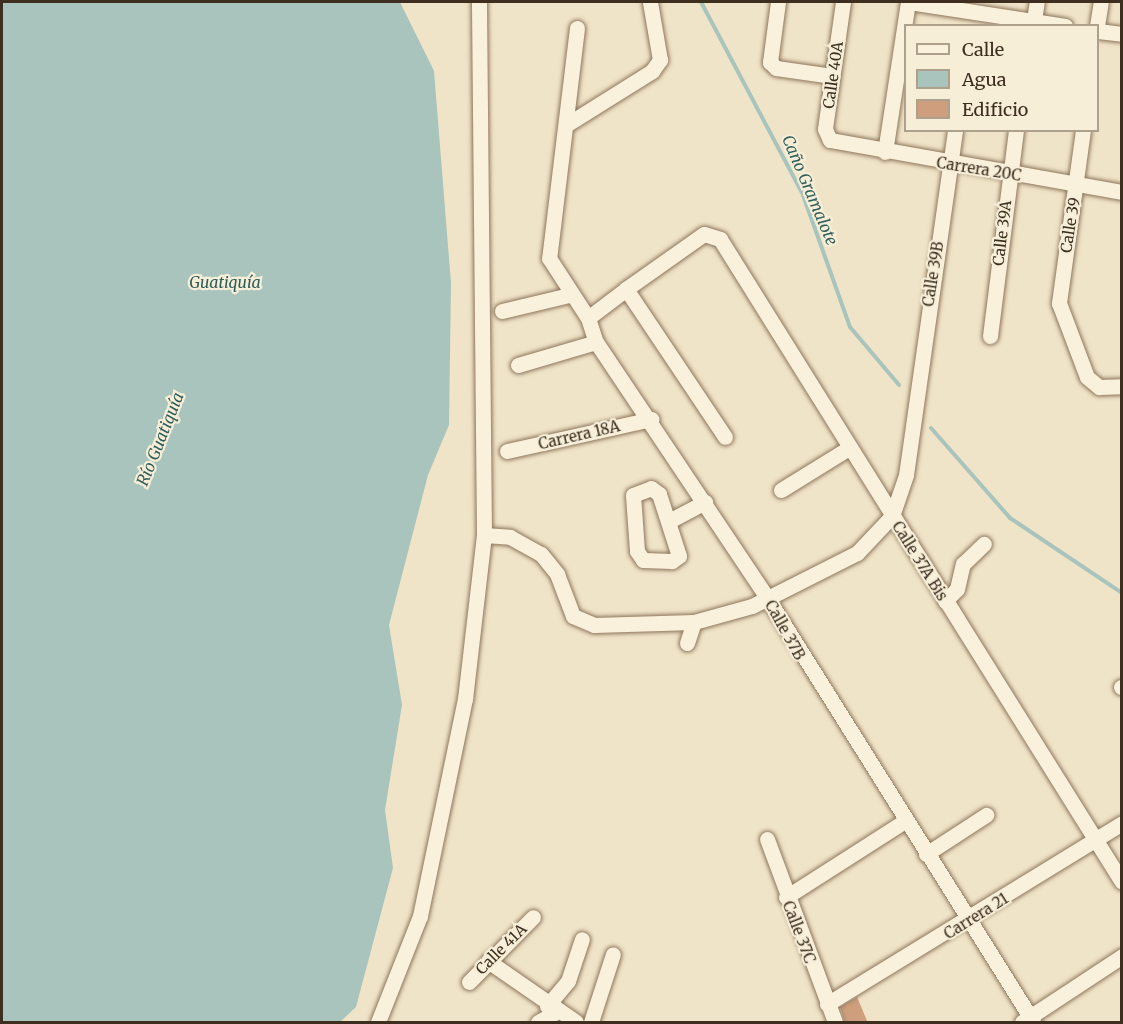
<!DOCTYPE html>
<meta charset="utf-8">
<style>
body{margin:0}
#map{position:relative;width:1123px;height:1024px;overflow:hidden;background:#f0e4c8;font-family:Merriweather,serif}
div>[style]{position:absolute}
.water>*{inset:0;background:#a9c4bc}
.stream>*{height:4px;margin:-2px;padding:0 2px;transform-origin:2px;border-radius:2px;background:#a9c4bc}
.building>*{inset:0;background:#cf9f7d}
.roads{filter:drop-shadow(0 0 2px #8d765c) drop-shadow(0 0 2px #8d765c)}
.minor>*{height:15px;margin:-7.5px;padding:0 7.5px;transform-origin:7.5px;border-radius:7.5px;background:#faf1dc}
span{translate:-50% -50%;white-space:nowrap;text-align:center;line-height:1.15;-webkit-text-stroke:4.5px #f7eed8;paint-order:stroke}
.street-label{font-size:15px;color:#3d2e20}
.water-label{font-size:16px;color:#2f5d5a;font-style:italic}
.frame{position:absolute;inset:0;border:3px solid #3d2e20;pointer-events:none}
.legend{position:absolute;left:904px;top:24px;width:195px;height:108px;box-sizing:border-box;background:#f7eed8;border:2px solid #ada18e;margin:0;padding:8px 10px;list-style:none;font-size:18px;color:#3d2e20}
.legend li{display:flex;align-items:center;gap:12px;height:30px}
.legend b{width:30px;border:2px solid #ada18e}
</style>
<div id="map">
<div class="water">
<div style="clip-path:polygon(2px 2px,400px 2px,434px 71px,451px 283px,449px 425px,428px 475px,389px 625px,402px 705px,385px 810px,393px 868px,356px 1007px,340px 1022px,2px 1022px)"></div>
</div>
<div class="stream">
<div style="left:701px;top:2px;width:218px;rotate:62.1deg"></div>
<div style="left:803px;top:195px;width:140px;rotate:70.4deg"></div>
<div style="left:850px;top:327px;width:76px;rotate:49.8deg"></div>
<div style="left:931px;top:428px;width:120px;rotate:48.7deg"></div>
<div style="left:1010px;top:518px;width:135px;rotate:33.8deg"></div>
</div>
<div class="building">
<div style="clip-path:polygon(857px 997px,868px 1023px,845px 1023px,840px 1007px)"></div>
</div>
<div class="roads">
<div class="minor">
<div style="left:778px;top:2px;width:61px;rotate:97.6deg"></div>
<div style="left:770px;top:62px;width:8px;rotate:45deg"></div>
<div style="left:776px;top:68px;width:57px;rotate:8.1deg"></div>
<div style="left:843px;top:2px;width:128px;rotate:98.1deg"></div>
<div style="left:825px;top:129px;width:12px;rotate:66deg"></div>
<div style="left:830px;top:140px;width:297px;rotate:10.1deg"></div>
<div style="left:909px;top:2px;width:158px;rotate:8.7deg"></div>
<div style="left:1033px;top:26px;width:24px;rotate:-81deg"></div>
<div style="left:1097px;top:26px;width:24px;rotate:-81deg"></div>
<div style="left:577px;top:28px;width:232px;rotate:96.9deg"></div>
<div style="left:549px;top:258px;width:72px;rotate:57deg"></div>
<div style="left:588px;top:318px;width:25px;rotate:72deg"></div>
<div style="left:596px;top:342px;width:309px;rotate:56.2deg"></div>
<div style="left:768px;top:599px;width:499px;rotate:57.9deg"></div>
<div style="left:1098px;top:31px;width:24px;rotate:7deg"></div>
<div style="left:566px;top:125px;width:102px;rotate:-32.1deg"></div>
<div style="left:652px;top:71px;width:14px;rotate:-54deg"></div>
<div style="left:660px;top:60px;width:59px;rotate:-99.8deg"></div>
<div style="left:1083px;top:130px;width:175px;rotate:97.9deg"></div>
<div style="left:1059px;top:303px;width:79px;rotate:69.3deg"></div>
<div style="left:1087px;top:377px;width:16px;rotate:40deg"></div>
<div style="left:1099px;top:387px;width:23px;rotate:-2deg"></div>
<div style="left:885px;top:152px;width:152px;rotate:-81.3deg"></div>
<div style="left:626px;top:289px;width:95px;rotate:-35.2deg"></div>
<div style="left:704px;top:234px;width:17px;rotate:17deg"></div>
<div style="left:720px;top:239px;width:758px;rotate:57.99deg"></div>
<div style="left:502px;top:311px;width:69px;rotate:-13.4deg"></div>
<div style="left:588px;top:318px;width:48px;rotate:-37.3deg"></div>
<div style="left:626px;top:289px;width:178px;rotate:56.2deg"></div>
<div style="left:990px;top:336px;width:208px;rotate:-82.8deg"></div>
<div style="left:518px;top:365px;width:81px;rotate:-16.4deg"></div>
<div style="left:507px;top:451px;width:148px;rotate:-12.5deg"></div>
<div style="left:651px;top:488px;width:10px;rotate:37deg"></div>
<div style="left:659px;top:494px;width:65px;rotate:72.1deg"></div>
<div style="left:679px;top:556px;width:9px;rotate:144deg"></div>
<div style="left:672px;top:561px;width:29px;rotate:-178deg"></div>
<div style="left:643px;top:560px;width:11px;rotate:-124deg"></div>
<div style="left:637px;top:551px;width:56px;rotate:-94.1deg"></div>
<div style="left:633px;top:495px;width:19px;rotate:-21deg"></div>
<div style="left:781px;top:490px;width:80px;rotate:-31.7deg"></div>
<div style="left:669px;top:521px;width:41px;rotate:-27.8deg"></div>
<div style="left:484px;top:535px;width:26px;rotate:4deg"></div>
<div style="left:510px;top:537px;width:35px;rotate:29deg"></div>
<div style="left:541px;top:554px;width:26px;rotate:51deg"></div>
<div style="left:557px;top:574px;width:45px;rotate:69.1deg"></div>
<div style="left:573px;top:616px;width:23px;rotate:23deg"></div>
<div style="left:594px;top:625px;width:100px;rotate:-1.7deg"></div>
<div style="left:694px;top:622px;width:60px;rotate:-15.4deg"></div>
<div style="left:752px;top:606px;width:118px;rotate:-26.8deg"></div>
<div style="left:857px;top:553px;width:51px;rotate:-46.6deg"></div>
<div style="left:892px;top:516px;width:43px;rotate:-71.1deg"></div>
<div style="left:906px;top:475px;width:348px;rotate:-81.9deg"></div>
<div style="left:945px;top:601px;width:17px;rotate:-45deg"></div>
<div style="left:957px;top:589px;width:26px;rotate:-77deg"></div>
<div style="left:963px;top:564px;width:29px;rotate:-44deg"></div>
<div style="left:687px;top:643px;width:22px;rotate:-72deg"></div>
<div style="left:1121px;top:687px;width:1px"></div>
<div style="left:767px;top:839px;width:195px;rotate:69.6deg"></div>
<div style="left:926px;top:854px;width:72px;rotate:-33deg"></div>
<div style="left:786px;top:897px;width:141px;rotate:-32.6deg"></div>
<div style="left:488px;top:961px;width:107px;rotate:34.7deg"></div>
<div style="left:469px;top:982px;width:91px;rotate:-45.4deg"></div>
<div style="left:827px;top:1004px;width:346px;rotate:-31.5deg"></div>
<div style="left:547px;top:1006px;width:33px;rotate:-50deg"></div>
<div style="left:568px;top:981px;width:44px;rotate:-71.6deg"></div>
<div style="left:378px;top:1022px;width:114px;rotate:-68.4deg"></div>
<div style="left:420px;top:916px;width:222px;rotate:-78.3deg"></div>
<div style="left:465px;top:699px;width:165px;rotate:-83.4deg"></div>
<div style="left:484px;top:535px;width:533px;rotate:-90.54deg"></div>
<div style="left:538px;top:1022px;width:21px;rotate:-29deg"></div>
<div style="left:591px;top:1022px;width:71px;rotate:-72.1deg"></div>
<div style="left:1022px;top:1022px;width:120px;rotate:-33.4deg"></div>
</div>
</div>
<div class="street-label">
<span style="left:833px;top:75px;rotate:-82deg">Calle 40A</span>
<span style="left:979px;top:169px;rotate:9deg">Carrera 20C</span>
<span style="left:1070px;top:225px;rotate:-81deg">Calle 39</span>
<span style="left:1002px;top:233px;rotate:-83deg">Calle 39A</span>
<span style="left:933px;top:274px;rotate:-81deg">Calle 39B</span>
<span style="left:579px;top:435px;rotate:-13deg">Carrera 18A</span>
<span style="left:920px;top:561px;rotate:58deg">Calle 37A Bis</span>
<span style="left:785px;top:630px;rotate:61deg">Calle 37B</span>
<span style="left:976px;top:916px;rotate:-32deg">Carrera 21</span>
<span style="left:799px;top:932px;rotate:69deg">Calle 37C</span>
<span style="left:501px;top:949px;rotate:-45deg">Calle 41A</span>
</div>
<div class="water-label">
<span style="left:810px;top:190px;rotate:67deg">Caño Gramalote</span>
<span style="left:225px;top:282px">Guatiquía</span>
<span style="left:160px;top:439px;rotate:-68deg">Río Guatiquía</span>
</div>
<div class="frame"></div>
<ul class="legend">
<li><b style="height:8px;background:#faf1dc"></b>Calle</li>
<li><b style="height:16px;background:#a9c4bc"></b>Agua</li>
<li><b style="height:16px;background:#cf9f7d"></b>Edificio</li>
</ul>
</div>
